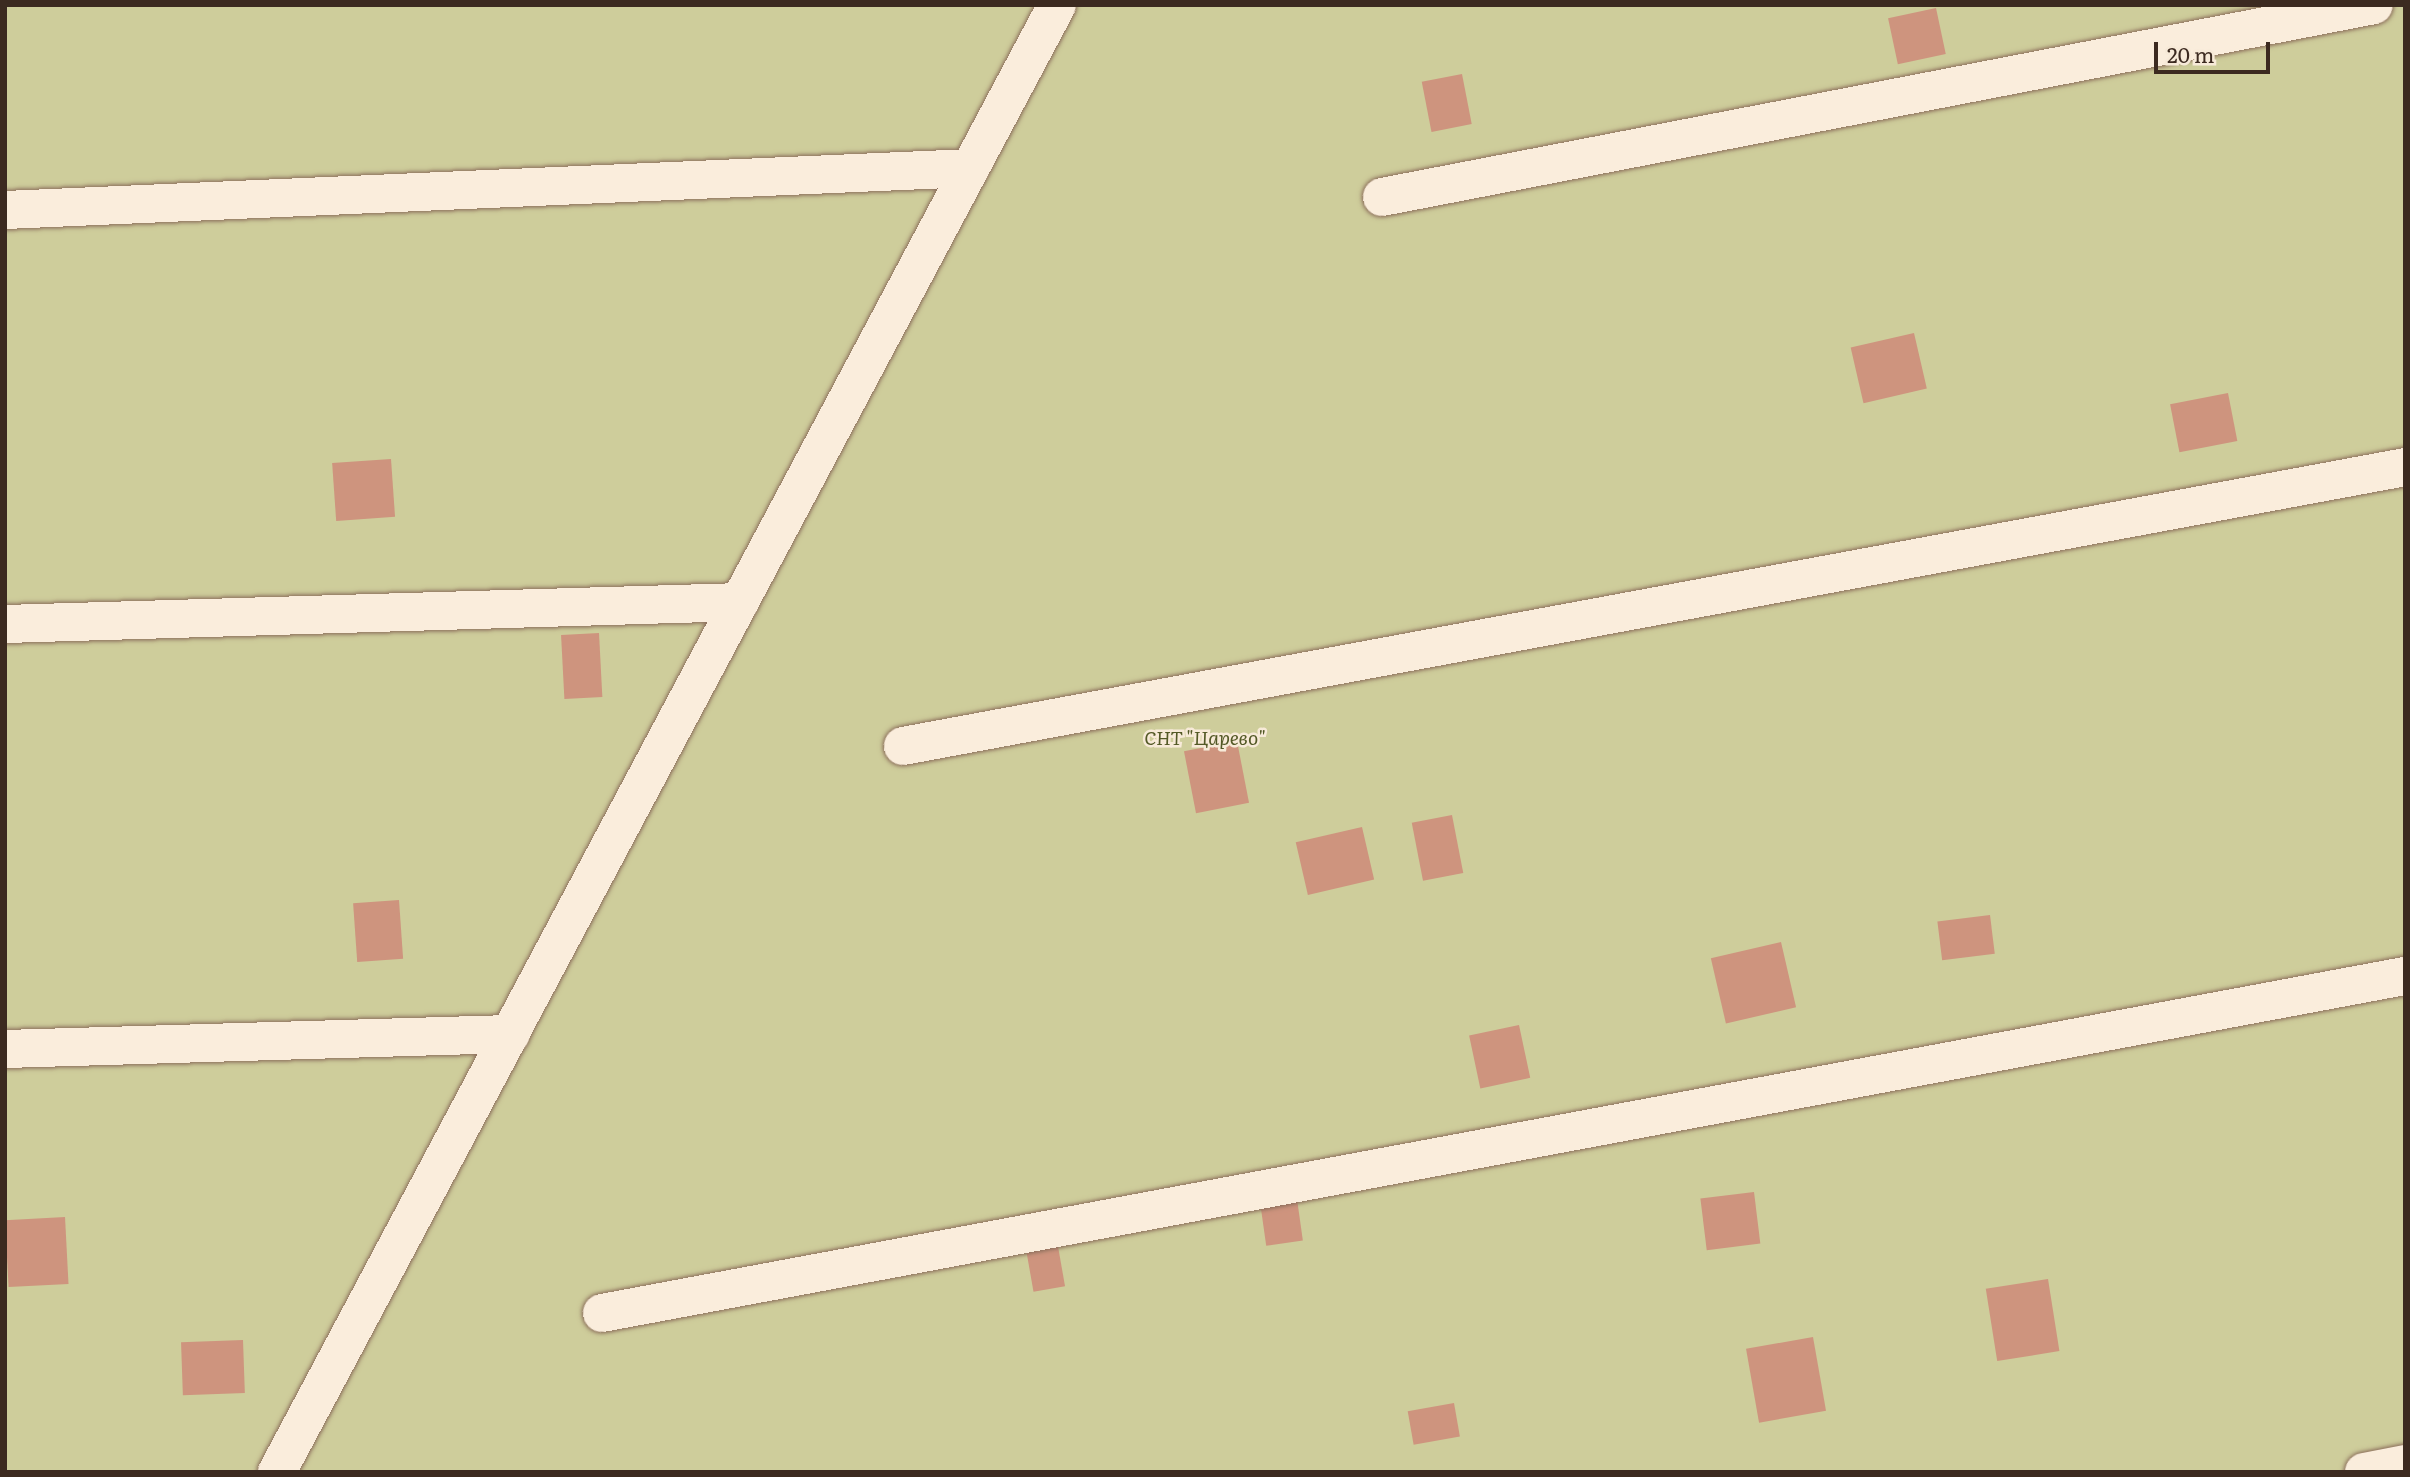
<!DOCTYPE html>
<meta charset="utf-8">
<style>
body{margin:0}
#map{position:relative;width:2410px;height:1477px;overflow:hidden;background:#efdec8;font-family:Literata,serif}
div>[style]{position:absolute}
.green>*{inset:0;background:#cecd9b;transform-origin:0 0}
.building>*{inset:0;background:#ce947e;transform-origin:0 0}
.roads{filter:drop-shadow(0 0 2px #8c6f5c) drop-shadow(0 0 2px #8c6f5c)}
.minor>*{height:38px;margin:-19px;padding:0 19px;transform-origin:19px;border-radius:19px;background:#faeddc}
span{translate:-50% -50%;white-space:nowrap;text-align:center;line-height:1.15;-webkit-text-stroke:5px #f7ead8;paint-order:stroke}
.park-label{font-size:19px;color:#535926;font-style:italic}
.frame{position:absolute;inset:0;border:7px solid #3c2a20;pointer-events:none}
.scale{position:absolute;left:2154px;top:42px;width:116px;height:32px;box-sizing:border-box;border:4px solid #3c2a20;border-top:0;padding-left:9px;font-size:21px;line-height:24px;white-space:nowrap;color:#3c2a20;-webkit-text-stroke:5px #f7ead8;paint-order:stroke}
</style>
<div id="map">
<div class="green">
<div style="left:5px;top:5px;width:2400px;height:1467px"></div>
</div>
<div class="building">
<div style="left:1936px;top:8px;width:47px;height:49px;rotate:78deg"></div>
<div style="left:1462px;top:74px;width:51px;height:41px;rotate:79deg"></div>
<div style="left:1914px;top:333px;width:57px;height:65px;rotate:77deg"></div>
<div style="left:2228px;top:393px;width:49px;height:59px;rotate:79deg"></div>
<div style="left:391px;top:459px;width:58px;height:59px;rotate:86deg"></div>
<div style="left:599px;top:633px;width:64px;height:38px;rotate:87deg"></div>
<div style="left:1237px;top:741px;width:63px;height:54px;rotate:79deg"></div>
<div style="left:1452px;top:815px;width:59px;height:41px;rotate:79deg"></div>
<div style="left:1362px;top:827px;width:54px;height:68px;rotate:77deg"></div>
<div style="left:399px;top:900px;width:59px;height:46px;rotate:86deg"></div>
<div style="left:1990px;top:915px;width:39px;height:53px;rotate:83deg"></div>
<div style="left:1781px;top:942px;width:67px;height:72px;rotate:77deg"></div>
<div style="left:1519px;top:1025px;width:54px;height:51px;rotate:78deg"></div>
<div style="left:1754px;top:1192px;width:52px;height:54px;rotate:83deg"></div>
<div style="left:1297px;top:1199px;width:42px;height:37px;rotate:82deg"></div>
<div style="left:65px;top:1217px;width:67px;height:60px;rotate:87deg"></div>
<div style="left:1056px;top:1235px;width:52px;height:32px;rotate:80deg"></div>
<div style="left:2048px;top:1279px;width:73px;height:63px;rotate:81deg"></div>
<div style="left:1813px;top:1337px;width:75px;height:68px;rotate:80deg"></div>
<div style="left:243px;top:1340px;width:53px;height:62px;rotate:88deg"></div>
<div style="left:1454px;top:1403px;width:34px;height:47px;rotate:80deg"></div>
</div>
<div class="roads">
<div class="minor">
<div style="left:1382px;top:197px;width:1010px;rotate:-10.95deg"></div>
<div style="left:5px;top:210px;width:966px;rotate:-2.49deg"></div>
<div style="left:5px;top:624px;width:735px;rotate:-1.71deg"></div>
<div style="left:903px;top:746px;width:1528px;rotate:-10.52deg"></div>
<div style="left:5px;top:1049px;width:506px;rotate:-1.7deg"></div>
<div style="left:602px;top:1313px;width:1834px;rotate:-10.59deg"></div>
<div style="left:277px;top:1472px;width:1661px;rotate:-62deg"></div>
<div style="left:2364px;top:1472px;width:42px;rotate:-11deg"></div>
</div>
</div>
<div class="park-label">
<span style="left:1205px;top:738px">СНТ "Царево"</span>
</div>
<div class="frame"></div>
<div class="scale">20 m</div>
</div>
